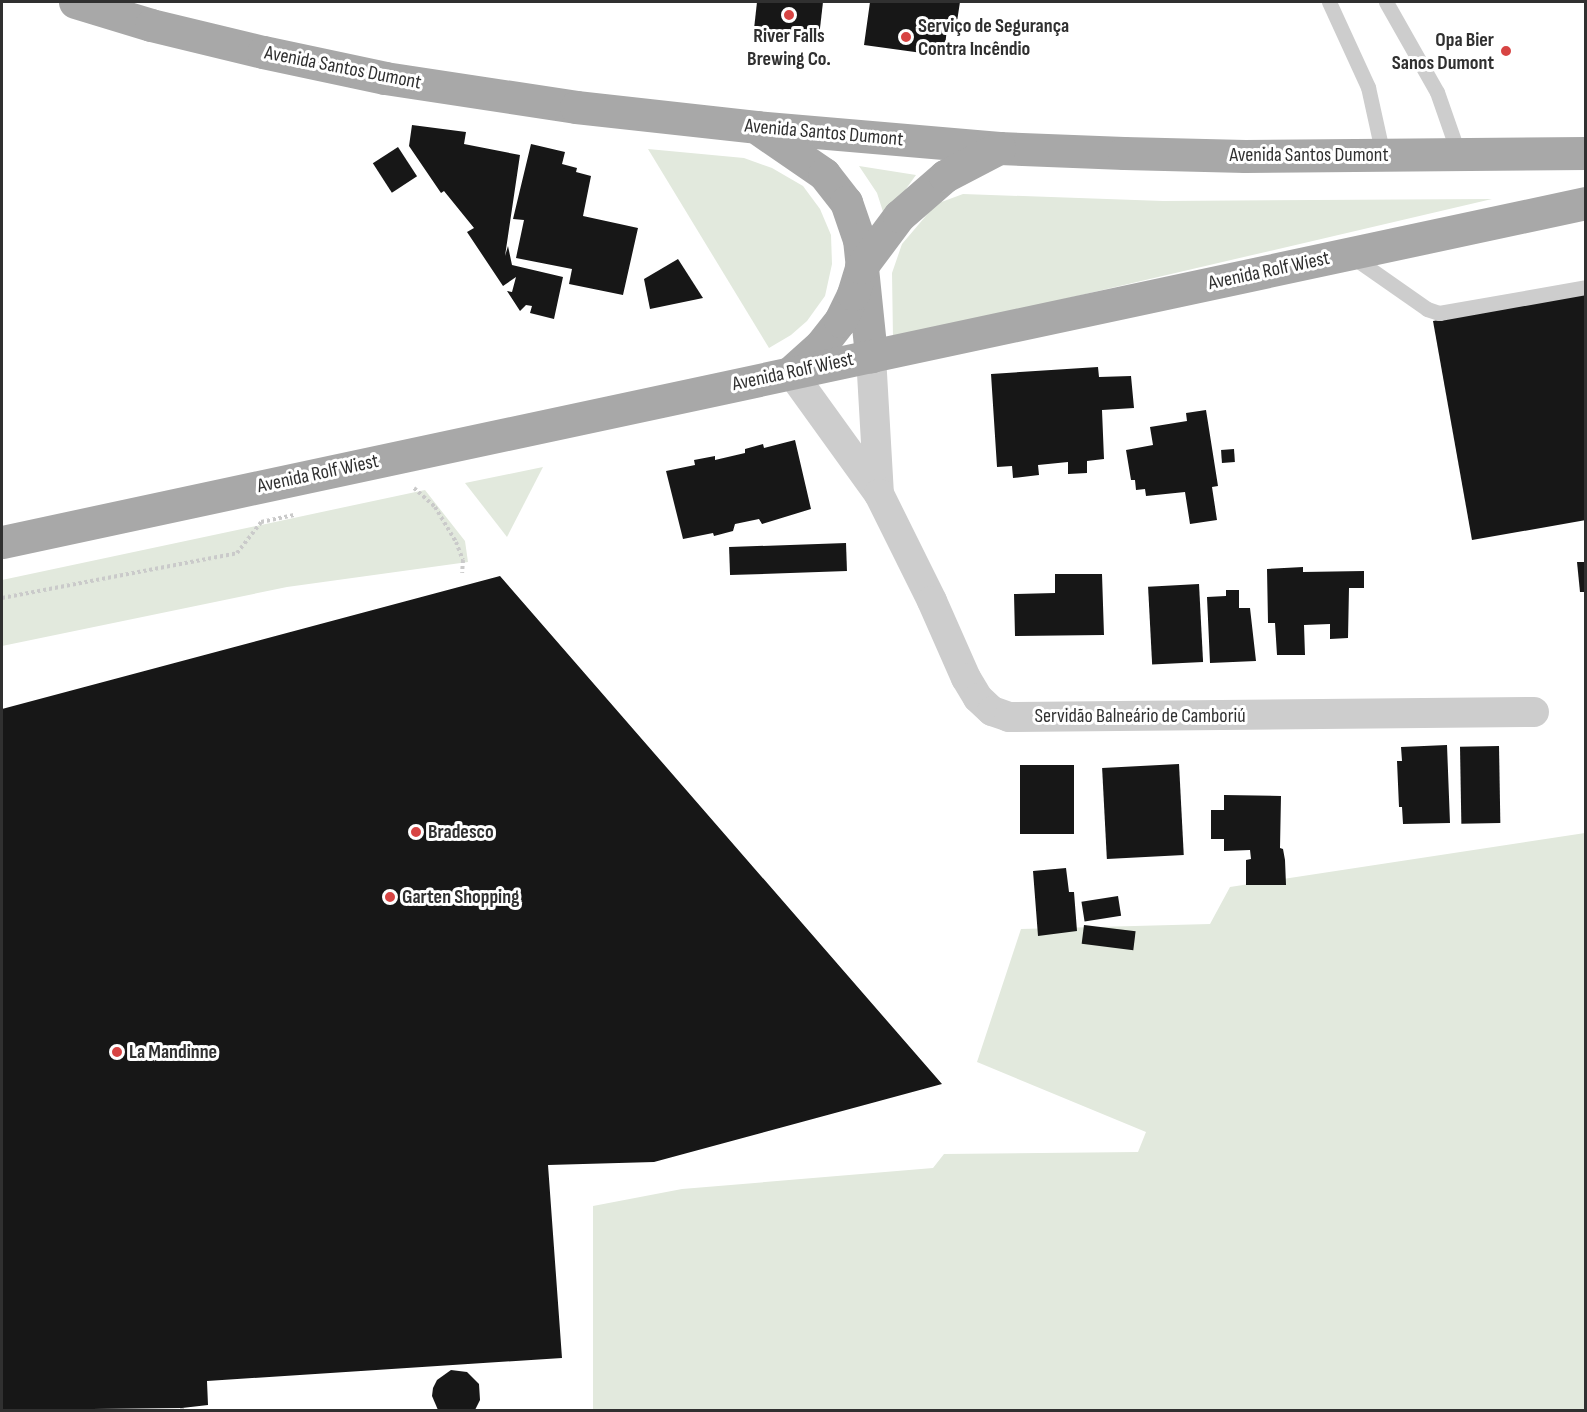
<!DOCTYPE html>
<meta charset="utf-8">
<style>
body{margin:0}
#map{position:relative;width:1587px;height:1412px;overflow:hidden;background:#fff;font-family:"Sofia Sans Condensed",sans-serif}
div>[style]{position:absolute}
.green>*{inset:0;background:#e2e9dd}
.building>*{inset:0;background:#171717;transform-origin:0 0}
.path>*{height:4px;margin-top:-2px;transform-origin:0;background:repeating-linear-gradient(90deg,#cacaca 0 3px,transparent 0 6px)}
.service>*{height:15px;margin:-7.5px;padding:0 7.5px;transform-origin:7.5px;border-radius:7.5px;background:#cdcdcd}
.minor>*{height:30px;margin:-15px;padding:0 15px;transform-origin:15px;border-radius:15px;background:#cdcdcd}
.primary>*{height:33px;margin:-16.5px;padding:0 16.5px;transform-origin:16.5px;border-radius:16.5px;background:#a8a8a8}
.dots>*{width:16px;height:16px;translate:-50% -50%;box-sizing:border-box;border:3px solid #fff;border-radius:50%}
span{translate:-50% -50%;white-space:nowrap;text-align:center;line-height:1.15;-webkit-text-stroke:6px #fff;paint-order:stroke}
.poi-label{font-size:20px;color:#303030;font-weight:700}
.left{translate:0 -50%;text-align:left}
.right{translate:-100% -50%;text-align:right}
.street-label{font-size:20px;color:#303030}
.frame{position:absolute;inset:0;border:3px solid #303030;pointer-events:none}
</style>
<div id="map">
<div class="green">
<div style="clip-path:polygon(648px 149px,744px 158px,772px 168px,803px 186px,820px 209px,831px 235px,832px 264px,825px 296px,807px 321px,791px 335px,769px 348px)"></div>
<div style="clip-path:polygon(859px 166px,916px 175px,885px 218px,877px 193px)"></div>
<div style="clip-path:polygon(963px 194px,1163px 201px,1492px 199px,893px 339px,892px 273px,902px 244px,936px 204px)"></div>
<div style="clip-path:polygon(543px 467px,507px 537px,465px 483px)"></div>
<div style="clip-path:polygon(425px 490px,465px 541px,468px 562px,287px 587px,2px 646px,2px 580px)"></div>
<div style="clip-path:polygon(1585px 833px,1585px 1410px,593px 1410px,593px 1206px,682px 1189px,933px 1168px,944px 1154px,1138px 1152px,1146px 1132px,977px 1062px,1021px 929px,1210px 924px,1230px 887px)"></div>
</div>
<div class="building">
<div style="clip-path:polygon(757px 2px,823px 2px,819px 37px,754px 29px)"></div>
<div style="clip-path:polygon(870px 2px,960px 2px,956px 28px,947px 28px,944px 56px,864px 45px)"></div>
<div style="clip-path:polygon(412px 125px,466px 132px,464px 144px,520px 155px,505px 256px,508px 246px,512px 265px,563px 277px,554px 319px,530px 313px,532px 306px,526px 305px,520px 311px,507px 291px,512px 292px,516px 277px,503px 286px,467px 232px,474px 228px,444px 191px,441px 193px,409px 146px)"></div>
<div style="clip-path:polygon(531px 144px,565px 152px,562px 164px,577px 168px,576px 172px,591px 176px,583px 216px,638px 228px,623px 295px,569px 284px,572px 269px,516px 258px,524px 220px,513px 219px)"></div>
<div style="left:398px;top:147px;width:35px;height:30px;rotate:57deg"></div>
<div style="clip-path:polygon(678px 259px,703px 298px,650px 309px,644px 279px)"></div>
<div style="clip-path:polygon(1586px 294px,1586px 520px,1472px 540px,1433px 321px)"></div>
<div style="clip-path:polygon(1098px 367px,1099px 377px,1131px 376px,1134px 408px,1102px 410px,1104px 459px,1087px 461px,1087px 473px,1068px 474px,1068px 462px,1038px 465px,1039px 475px,1013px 478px,1012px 466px,997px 467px,991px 374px)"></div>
<div style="clip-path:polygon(1206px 410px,1218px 486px,1212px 487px,1217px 520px,1190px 524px,1185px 492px,1146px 496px,1145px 489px,1136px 490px,1135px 480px,1131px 480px,1126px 450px,1153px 445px,1150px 427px,1187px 421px,1186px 413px)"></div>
<div style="clip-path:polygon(795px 440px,811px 509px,762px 524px,759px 519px,735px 524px,733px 531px,714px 536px,713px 533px,683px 539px,666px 471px,695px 465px,694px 460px,715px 456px,715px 460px,745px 453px,745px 449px,763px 444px,764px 448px)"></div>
<div style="left:1234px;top:449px;width:13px;height:13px;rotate:86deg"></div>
<div style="left:846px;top:543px;width:28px;height:117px;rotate:88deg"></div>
<div style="clip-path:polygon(1577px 562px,1586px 562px,1586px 592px,1580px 592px)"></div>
<div style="clip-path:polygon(1303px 567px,1303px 572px,1364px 571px,1364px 588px,1349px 588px,1348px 638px,1330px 639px,1330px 624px,1304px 625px,1305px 655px,1277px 655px,1275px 623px,1268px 623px,1267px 569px)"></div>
<div style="clip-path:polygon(1055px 574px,1102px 574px,1104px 635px,1015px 636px,1014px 594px,1055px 593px)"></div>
<div style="clip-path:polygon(500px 576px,942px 1084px,654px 1162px,548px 1165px,562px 1358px,207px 1381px,208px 1405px,182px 1408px,2px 1410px,2px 709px)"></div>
<div style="left:1199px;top:584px;width:78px;height:51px;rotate:87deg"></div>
<div style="clip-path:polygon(1226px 590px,1239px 590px,1239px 608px,1250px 608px,1256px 661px,1210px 663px,1207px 597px,1226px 596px)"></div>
<div style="clip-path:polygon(1447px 745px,1450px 823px,1403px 824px,1402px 807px,1399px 807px,1397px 761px,1402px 761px,1401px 747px)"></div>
<div style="left:1499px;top:746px;width:77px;height:39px;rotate:89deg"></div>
<div style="left:1179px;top:764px;width:91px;height:77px;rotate:87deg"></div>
<div style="left:1020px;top:765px;width:54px;height:69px"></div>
<div style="clip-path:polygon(1224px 795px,1281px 796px,1280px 848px,1283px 849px,1285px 860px,1286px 885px,1246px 885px,1246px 860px,1251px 859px,1250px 850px,1224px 851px,1224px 839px,1211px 839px,1211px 810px,1224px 810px)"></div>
<div style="clip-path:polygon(1066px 868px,1069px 892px,1074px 892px,1077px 931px,1038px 936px,1033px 871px)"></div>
<div style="left:1118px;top:896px;width:20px;height:37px;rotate:81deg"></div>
<div style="left:1084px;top:925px;width:52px;height:19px;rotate:7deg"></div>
<div style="clip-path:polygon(451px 1370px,467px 1372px,479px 1384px,480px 1400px,475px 1410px,438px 1410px,432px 1396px,433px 1388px,437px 1380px)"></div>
</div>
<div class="path">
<div style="left:414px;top:488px;width:28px;rotate:42deg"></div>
<div style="left:435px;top:507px;width:41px;rotate:59deg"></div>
<div style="left:456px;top:542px;width:19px;rotate:69deg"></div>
<div style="left:463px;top:560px;width:13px;rotate:94deg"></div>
<div style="left:2px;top:598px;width:239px;rotate:-10.8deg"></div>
<div style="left:237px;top:553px;width:39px;rotate:-52deg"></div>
<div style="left:261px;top:522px;width:35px;rotate:-12deg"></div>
<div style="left:182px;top:1408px;width:2px;rotate:90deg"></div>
</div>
<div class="service">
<div style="left:1329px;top:2px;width:94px;rotate:65.4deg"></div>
<div style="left:1368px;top:87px;width:70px;rotate:77.6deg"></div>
<div style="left:1386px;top:2px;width:103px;rotate:60.5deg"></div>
<div style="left:1437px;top:92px;width:67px;rotate:70.8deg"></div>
<div style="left:1350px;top:255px;width:94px;rotate:35deg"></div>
<div style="left:1427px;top:309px;width:13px;rotate:18deg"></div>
<div style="left:1439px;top:313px;width:149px;rotate:-10deg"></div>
</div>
<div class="minor">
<div style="left:871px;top:356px;width:138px;rotate:86.7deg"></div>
<div style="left:791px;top:372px;width:150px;rotate:54.2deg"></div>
<div style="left:879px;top:494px;width:119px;rotate:63.6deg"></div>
<div style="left:932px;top:601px;width:84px;rotate:66.2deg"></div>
<div style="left:966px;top:678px;width:23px;rotate:59deg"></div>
<div style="left:978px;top:698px;width:19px;rotate:43deg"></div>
<div style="left:992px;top:711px;width:18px;rotate:19deg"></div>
<div style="left:1009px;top:717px;width:525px;rotate:-0.55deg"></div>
</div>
<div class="primary">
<div style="left:75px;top:2px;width:79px;rotate:16.8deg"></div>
<div style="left:151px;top:25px;width:115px;rotate:13.6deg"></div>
<div style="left:263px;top:52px;width:125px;rotate:12deg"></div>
<div style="left:385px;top:78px;width:193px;rotate:8.6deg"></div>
<div style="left:576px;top:107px;width:181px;rotate:6.3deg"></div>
<div style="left:756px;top:127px;width:244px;rotate:4.9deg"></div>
<div style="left:999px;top:148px;width:125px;rotate:2.3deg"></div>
<div style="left:1124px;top:153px;width:121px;rotate:1.4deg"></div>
<div style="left:1245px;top:156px;width:341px;rotate:-0.5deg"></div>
<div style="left:760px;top:130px;width:78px;rotate:34.5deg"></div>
<div style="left:824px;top:174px;width:36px;rotate:52deg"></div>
<div style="left:846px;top:202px;width:39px;rotate:71deg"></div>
<div style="left:859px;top:239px;width:118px;rotate:84.1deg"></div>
<div style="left:792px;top:371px;width:39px;rotate:-42deg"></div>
<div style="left:821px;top:345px;width:31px;rotate:-52deg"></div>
<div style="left:840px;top:321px;width:30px;rotate:-64deg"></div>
<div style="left:853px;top:294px;width:28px;rotate:-73deg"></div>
<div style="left:861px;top:267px;width:64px;rotate:-53.3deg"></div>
<div style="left:899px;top:216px;width:61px;rotate:-41deg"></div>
<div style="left:945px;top:176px;width:61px;rotate:-27.4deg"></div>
<div style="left:2px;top:542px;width:1620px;rotate:-12.08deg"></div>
</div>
<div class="dots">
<div style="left:789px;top:15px;background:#d74443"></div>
<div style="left:906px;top:37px;background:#d74443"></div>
<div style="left:1506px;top:51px;background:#d74443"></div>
<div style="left:416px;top:832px;background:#d74443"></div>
<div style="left:390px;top:897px;background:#d74443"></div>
<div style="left:117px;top:1052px;background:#d74443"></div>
</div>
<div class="poi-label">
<span class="left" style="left:918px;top:38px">Serviço de Segurança<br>Contra Incêndio</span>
<span style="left:789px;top:48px">River Falls<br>Brewing Co.</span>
<span class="right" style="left:1494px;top:52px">Opa Bier<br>Sanos Dumont</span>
<span class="left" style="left:428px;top:832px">Bradesco</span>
<span class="left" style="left:402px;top:897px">Garten Shopping</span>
<span class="left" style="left:129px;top:1052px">La Mandinne</span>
</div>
<div class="street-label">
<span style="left:343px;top:68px;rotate:11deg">Avenida Santos Dumont</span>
<span style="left:824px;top:133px;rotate:5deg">Avenida Santos Dumont</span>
<span style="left:1309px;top:155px">Avenida Santos Dumont</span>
<span style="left:1269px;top:271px;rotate:-12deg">Avenida Rolf Wiest</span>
<span style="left:793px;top:372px;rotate:-12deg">Avenida Rolf Wiest</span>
<span style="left:318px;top:474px;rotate:-12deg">Avenida Rolf Wiest</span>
<span style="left:1140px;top:716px">Servidão Balneário de Camboriú</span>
</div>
<div class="frame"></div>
</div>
